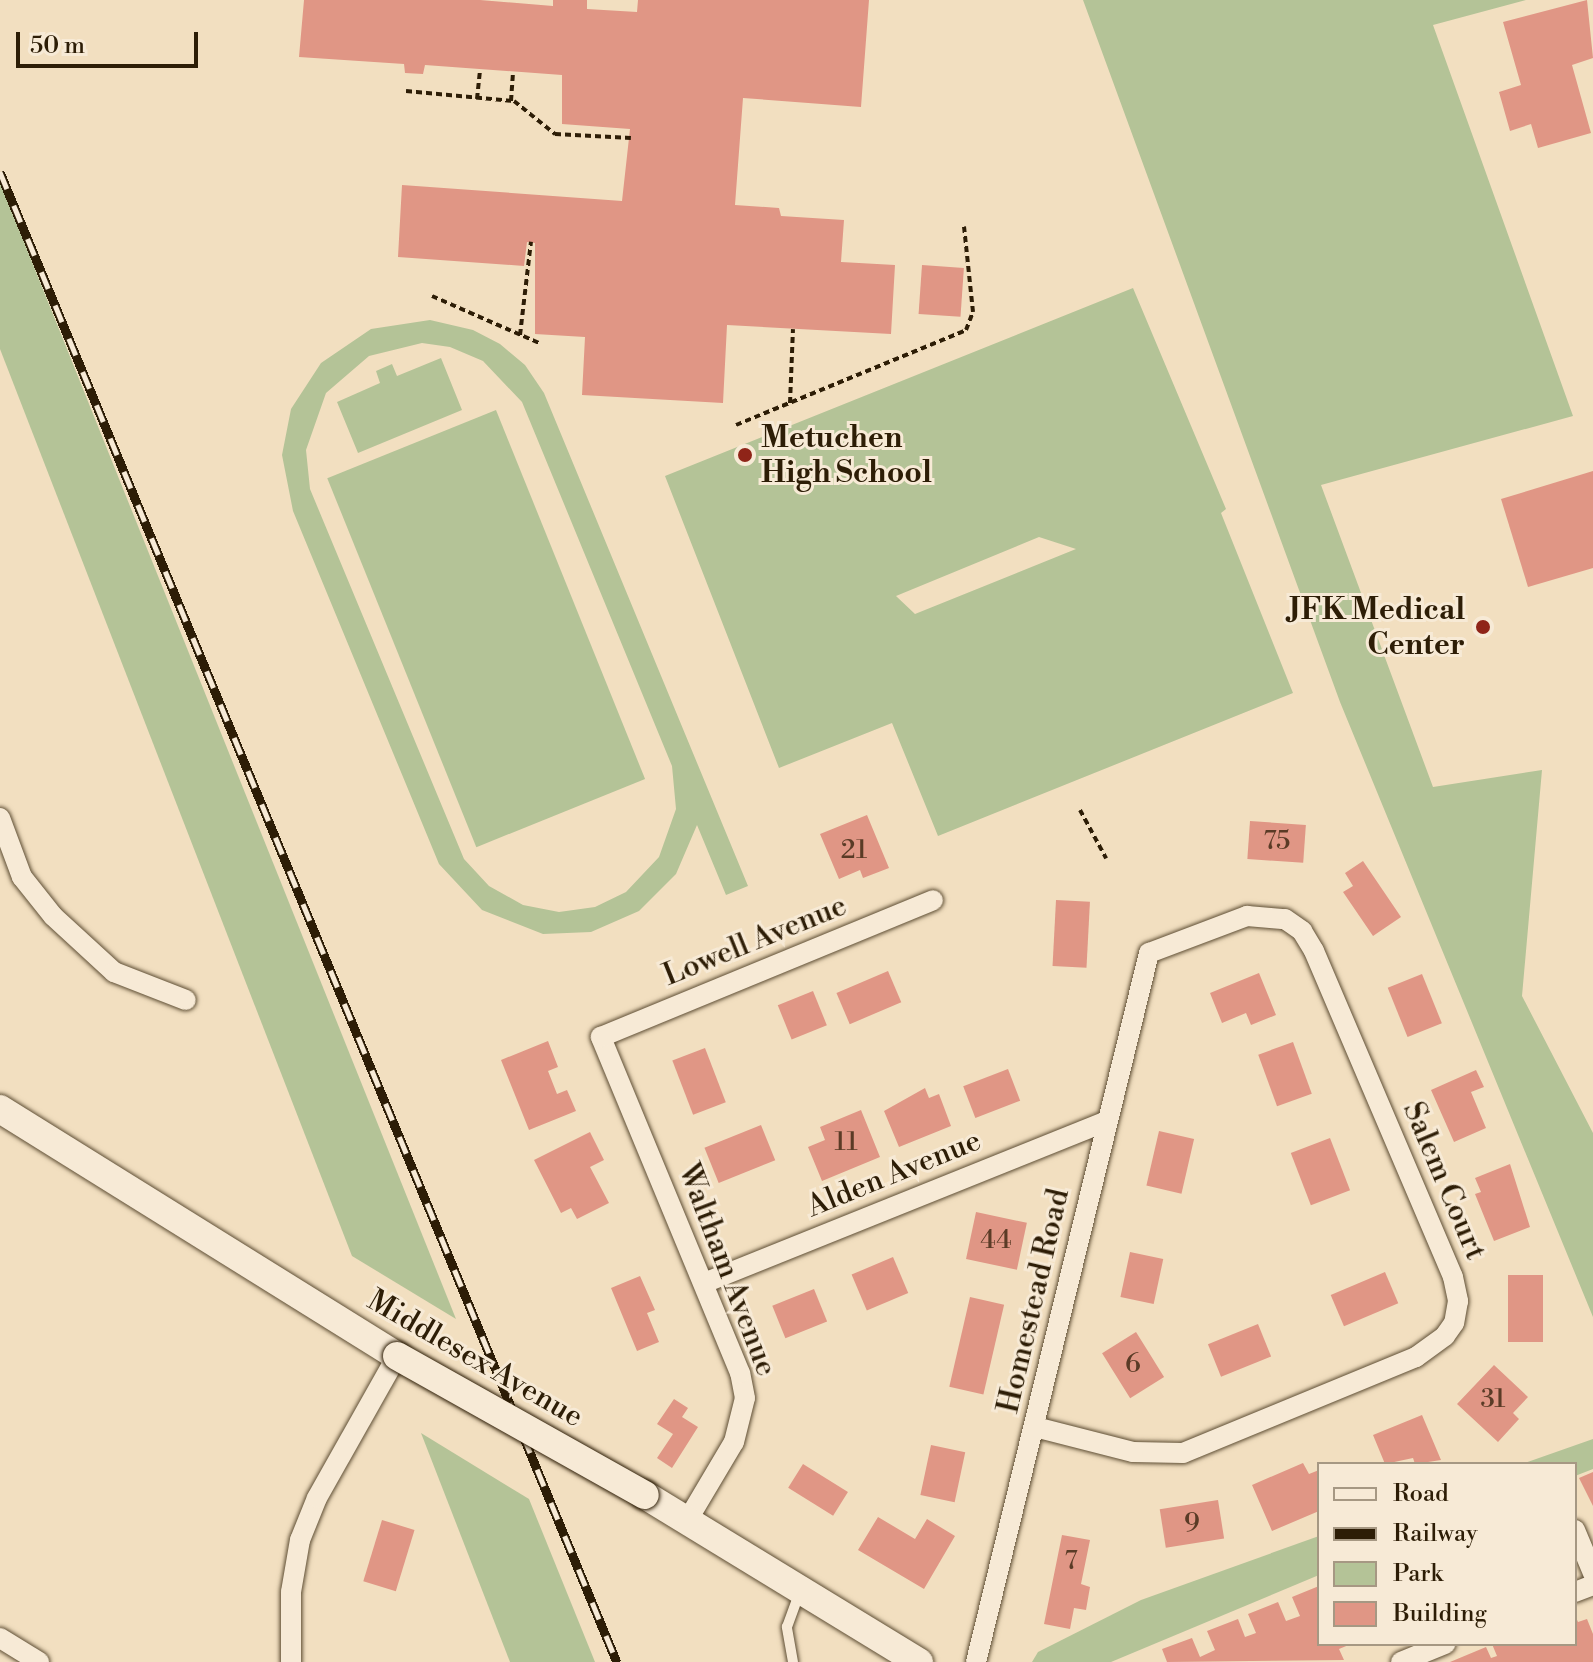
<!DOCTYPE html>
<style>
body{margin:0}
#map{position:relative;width:1593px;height:1662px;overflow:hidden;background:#f2dfc0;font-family:"Libre Bodoni",serif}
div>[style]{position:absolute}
.green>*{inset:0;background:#b4c397;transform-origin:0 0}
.building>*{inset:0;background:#e09685;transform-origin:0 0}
.path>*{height:4px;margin-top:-2px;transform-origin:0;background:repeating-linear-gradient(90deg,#2d1d06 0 6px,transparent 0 10px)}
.roads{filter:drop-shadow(0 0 2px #5e4e34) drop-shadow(0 0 2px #5e4e34)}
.service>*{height:10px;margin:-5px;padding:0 5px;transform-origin:5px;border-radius:5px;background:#f7ead6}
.minor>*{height:20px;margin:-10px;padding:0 10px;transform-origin:10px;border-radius:10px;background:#f7ead6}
.secondary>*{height:28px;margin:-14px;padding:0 14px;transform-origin:14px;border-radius:14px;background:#f7ead6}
.rail>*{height:9px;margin-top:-4.5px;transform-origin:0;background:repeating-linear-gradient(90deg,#f7ead6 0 18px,#2d1d06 0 36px);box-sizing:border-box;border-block:2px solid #2d1d06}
.bridges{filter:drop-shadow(0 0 2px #2d1d06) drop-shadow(0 0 2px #2d1d06)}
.secondary-bridge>*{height:28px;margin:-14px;padding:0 14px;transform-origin:14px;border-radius:14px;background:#f7ead6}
.dots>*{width:22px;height:22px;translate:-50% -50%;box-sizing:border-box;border:4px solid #f7ead6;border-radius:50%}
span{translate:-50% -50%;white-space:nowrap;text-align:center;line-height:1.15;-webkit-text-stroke:6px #f7ead6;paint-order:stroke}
.number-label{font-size:26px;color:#5a3b26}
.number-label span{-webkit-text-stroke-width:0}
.poi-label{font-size:30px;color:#2d1d06;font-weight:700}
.left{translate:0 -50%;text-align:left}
.right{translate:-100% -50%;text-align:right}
.street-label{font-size:30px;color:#2d1d06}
.legend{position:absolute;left:1317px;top:1462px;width:260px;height:184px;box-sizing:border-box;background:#f7ead6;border:2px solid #a69883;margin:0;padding:10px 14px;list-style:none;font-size:24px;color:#2d1d06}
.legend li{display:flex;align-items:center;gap:16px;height:40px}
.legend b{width:40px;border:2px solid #a69883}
.scale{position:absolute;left:16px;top:32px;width:182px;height:36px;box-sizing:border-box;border:4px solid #2d1d06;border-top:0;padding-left:10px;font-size:24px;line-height:28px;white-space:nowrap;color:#2d1d06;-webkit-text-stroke:6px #f7ead6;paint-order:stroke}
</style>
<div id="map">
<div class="green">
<div style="clip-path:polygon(1083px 0,1526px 0,1433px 25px,1573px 416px,1321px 485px,1433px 787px,1542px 770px,1522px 996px,1593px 1133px,1593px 1317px,1340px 702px)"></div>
<div style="clip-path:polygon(0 182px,456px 1319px,352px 1256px,0 349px)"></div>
<div style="clip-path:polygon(evenodd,1133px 288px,1226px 509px,1221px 513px,1293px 693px,938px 836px,892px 723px,779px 768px,665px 476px,1133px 288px,1039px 537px,1076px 549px,915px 614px,896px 596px,1039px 537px)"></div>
<div style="clip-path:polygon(evenodd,430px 320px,473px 330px,500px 344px,525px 365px,544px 393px,748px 886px,726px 895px,697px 825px,676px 874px,639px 911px,591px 932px,543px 934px,482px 910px,439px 864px,293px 511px,282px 455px,291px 409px,321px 363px,371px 329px,430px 320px,422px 343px,450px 347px,483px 361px,522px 402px,672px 766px,676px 809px,659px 857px,626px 892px,595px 907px,559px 912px,523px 905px,489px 886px,464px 859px,310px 489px,306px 450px,326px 393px,369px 356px,422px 343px)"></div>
<div style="clip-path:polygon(441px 358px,462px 410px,358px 453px,337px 402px,380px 383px,376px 371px,392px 364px,397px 376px)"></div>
<div style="left:496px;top:410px;width:398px;height:182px;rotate:68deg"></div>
<div style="clip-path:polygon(421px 1433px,529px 1499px,595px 1662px,510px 1662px)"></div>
<div style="clip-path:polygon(1593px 1439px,1593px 1469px,1575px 1476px,1575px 1464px,1522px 1464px)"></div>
<div style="clip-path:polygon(1319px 1536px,1319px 1575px,1111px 1662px,1032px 1662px,1038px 1652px,1141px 1600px)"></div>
</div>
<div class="building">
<div style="clip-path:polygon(304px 0,480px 0,553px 6px,553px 0,587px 0,587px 9px,637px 12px,638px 0,869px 0,861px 107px,743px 98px,735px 205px,779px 208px,781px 216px,844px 220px,841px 262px,895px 265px,891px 334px,727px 325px,723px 403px,582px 395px,585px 337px,535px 334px,535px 243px,527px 242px,524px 266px,398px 257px,402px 185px,622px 201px,630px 129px,562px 124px,562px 75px,425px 65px,423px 74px,405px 73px,404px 64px,299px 57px)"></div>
<div style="clip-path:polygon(1587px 0,1593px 58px,1572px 65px,1591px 133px,1538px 148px,1531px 124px,1510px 131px,1499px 92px,1521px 85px,1503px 22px)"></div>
<div style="left:922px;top:265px;width:42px;height:49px;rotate:4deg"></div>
<div style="clip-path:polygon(1593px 471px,1593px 568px,1528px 587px,1501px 499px)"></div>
<div style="clip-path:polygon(867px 815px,889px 868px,863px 878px,860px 870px,839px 879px,820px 834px)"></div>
<div style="left:1250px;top:821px;width:56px;height:38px;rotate:4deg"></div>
<div style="clip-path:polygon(1363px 861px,1401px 917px,1373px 936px,1343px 892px,1353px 886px,1345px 873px)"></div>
<div style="left:1056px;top:900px;width:34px;height:66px;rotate:3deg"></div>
<div style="left:888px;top:971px;width:34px;height:56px;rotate:67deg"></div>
<div style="clip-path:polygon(1259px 973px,1276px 1015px,1251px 1025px,1246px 1013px,1222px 1023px,1210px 993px)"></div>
<div style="left:1422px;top:974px;width:53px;height:37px;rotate:68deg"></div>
<div style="left:813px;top:991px;width:37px;height:38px;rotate:68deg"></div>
<div style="clip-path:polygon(548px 1041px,558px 1067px,548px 1071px,557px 1094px,567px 1090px,576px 1111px,529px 1130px,501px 1060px)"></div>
<div style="left:1293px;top:1042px;width:55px;height:37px;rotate:70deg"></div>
<div style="left:705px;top:1048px;width:58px;height:35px;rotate:69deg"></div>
<div style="left:1008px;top:1069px;width:34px;height:48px;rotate:69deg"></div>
<div style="clip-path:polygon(1476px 1070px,1484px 1087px,1471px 1092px,1486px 1128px,1454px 1142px,1431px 1090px)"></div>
<div style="clip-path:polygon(925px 1088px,929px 1098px,939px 1094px,951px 1126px,899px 1147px,884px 1111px)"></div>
<div style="clip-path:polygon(861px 1110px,880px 1157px,822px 1181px,808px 1147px,825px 1140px,820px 1127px)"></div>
<div style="left:761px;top:1125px;width:38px;height:61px;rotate:68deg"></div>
<div style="left:1159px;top:1131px;width:36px;height:56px;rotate:13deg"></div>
<div style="clip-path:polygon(590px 1132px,604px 1160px,590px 1167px,609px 1203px,577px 1219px,571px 1208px,561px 1213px,534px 1160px)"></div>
<div style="left:1330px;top:1138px;width:56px;height:42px;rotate:69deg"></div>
<div style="clip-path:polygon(1510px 1164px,1530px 1227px,1494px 1241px,1475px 1194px,1481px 1192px,1475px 1178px)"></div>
<div style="left:976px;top:1212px;width:52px;height:48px;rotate:12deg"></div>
<div style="left:1130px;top:1252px;width:34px;height:46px;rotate:12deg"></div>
<div style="left:893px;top:1257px;width:39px;height:45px;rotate:67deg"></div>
<div style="left:1385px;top:1272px;width:34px;height:59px;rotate:67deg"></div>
<div style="left:1543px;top:1275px;width:67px;height:35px;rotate:90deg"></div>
<div style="clip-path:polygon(640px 1276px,655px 1310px,647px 1313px,659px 1342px,637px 1351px,611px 1288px)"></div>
<div style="left:814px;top:1289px;width:35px;height:45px;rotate:68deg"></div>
<div style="left:970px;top:1297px;width:35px;height:92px;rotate:13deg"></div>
<div style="left:1258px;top:1324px;width:35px;height:54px;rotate:68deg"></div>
<div style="left:1136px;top:1332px;width:53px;height:40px;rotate:58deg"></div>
<div style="clip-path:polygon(1494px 1365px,1528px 1397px,1513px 1413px,1519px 1419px,1498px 1442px,1457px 1404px)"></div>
<div style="clip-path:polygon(674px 1399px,688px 1408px,682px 1417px,698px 1427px,672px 1468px,657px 1458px,673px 1434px,657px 1424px)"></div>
<div style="clip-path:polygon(1422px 1415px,1441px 1460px,1415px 1464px,1413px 1458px,1385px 1464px,1373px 1435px)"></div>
<div style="left:931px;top:1445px;width:35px;height:51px;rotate:12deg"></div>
<div style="clip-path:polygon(1303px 1463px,1309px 1474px,1319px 1470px,1319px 1511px,1272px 1531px,1252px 1485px)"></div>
<div style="left:803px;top:1464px;width:53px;height:28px;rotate:32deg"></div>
<div style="clip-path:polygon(1593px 1472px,1593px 1506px,1579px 1478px)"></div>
<div style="left:1218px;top:1500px;width:39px;height:59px;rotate:81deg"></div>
<div style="clip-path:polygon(878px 1517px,915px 1539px,927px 1519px,955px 1536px,924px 1589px,858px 1550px)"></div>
<div style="left:382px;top:1520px;width:34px;height:64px;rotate:17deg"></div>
<div style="clip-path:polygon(1062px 1535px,1090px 1540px,1081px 1584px,1090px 1587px,1086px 1610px,1074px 1608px,1070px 1629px,1044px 1624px)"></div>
<div style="clip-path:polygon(1319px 1586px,1319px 1644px,1351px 1644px,1339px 1649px,1344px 1660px,1167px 1662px,1162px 1649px,1192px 1638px,1200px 1657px,1215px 1650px,1207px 1631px,1238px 1619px,1245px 1637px,1256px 1633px,1248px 1614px,1278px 1602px,1286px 1621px,1300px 1616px,1292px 1597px)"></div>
<div style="clip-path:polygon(1575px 1615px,1578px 1622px,1587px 1619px,1593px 1634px,1593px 1662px,1450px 1662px,1486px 1647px,1491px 1658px,1497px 1656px,1492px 1644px,1575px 1644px)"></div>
</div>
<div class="path">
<div style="left:406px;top:91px;width:108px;rotate:5.3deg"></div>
<div style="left:514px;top:101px;width:53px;rotate:38.8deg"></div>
<div style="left:555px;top:134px;width:76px;rotate:3deg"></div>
<div style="left:477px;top:99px;width:30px;rotate:-84deg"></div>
<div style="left:511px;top:101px;width:29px;rotate:-86deg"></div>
<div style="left:432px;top:296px;width:117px;rotate:23.7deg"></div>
<div style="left:520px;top:335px;width:94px;rotate:-83.3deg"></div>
<div style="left:790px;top:403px;width:74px;rotate:-87.7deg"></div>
<div style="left:736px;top:425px;width:249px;rotate:-22.4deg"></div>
<div style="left:966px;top:330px;width:19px;rotate:-69deg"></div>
<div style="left:973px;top:312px;width:86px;rotate:-96deg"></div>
<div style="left:1080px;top:810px;width:55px;rotate:61.6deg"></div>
</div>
<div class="roads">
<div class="service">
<div style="left:793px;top:1662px;width:36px;rotate:-100deg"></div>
<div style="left:787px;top:1627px;width:37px;rotate:-70deg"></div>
</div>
<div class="minor">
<div style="left:0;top:818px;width:63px;rotate:69.6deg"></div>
<div style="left:22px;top:877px;width:50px;rotate:51.5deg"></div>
<div style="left:53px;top:916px;width:83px;rotate:42.6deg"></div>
<div style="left:114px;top:972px;width:77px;rotate:21.3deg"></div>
<div style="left:704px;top:1283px;width:433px;rotate:-21.9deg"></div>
<div style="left:687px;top:1521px;width:92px;rotate:-59.3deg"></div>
<div style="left:734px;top:1442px;width:45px;rotate:-76deg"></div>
<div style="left:745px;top:1398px;width:25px;rotate:-101deg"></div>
<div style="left:740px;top:1373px;width:364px;rotate:-112.5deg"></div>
<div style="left:601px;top:1037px;width:359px;rotate:-22.4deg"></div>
<div style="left:1575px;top:1530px;width:47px;rotate:67.3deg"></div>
<div style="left:1575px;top:1592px;width:19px;rotate:-21deg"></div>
<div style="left:0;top:1638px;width:46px;rotate:31.6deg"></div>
<div style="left:291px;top:1662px;width:70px;rotate:-90deg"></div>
<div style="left:291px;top:1592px;width:53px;rotate:-80.2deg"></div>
<div style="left:300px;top:1540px;width:45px;rotate:-68deg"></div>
<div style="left:317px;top:1498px;width:163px;rotate:-60.6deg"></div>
<div style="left:976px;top:1662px;width:730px;rotate:-76.29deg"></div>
<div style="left:1149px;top:953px;width:105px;rotate:-20.7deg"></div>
<div style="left:1247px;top:916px;width:38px;rotate:5deg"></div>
<div style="left:1285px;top:919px;width:21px;rotate:35deg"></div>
<div style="left:1302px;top:931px;width:23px;rotate:59deg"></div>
<div style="left:1314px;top:951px;width:354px;rotate:66.9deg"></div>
<div style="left:1453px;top:1277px;width:25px;rotate:78deg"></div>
<div style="left:1458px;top:1301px;width:22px;rotate:100deg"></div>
<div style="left:1454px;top:1323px;width:16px;rotate:125deg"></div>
<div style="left:1445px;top:1336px;width:36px;rotate:144deg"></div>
<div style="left:1416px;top:1357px;width:252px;rotate:157.6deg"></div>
<div style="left:1183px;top:1453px;width:50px;rotate:-178.9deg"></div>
<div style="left:1133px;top:1452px;width:101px;rotate:-165.7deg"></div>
<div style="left:1401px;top:1662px;width:48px;rotate:-22.2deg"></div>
</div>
<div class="secondary">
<div style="left:0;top:1109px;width:468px;rotate:31.9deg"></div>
<div style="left:645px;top:1495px;width:321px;rotate:31.4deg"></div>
</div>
</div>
<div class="rail">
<div style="left:0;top:172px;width:1613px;rotate:67.51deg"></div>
</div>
<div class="bridges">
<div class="secondary-bridge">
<div style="left:397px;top:1356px;width:284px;rotate:29.3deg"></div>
</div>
</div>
<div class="dots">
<div style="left:745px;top:455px;background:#8f2418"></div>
<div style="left:1483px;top:627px;background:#8f2418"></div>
</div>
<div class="number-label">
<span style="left:1277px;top:842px">75</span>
<span style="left:854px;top:851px">21</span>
<span style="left:846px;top:1143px">11</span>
<span style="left:996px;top:1241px">44</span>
<span style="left:1133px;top:1365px">6</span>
<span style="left:1493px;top:1400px">31</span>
<span style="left:1192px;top:1524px">9</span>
<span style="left:1071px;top:1562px">7</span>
</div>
<div class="poi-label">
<span class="left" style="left:761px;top:455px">Metuchen<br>High School</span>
<span class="right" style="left:1465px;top:627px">JFK Medical<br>Center</span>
</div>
<div class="street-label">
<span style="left:755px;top:941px;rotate:-22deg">Lowell Avenue</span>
<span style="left:894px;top:1174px;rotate:-22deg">Alden Avenue</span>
<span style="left:1444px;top:1181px;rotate:67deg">Salem Court</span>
<span style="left:727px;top:1270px;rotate:69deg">Waltham Avenue</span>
<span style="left:1034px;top:1301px;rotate:-77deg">Homestead Road</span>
<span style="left:475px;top:1359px;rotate:30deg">Middlesex Avenue</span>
</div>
<ul class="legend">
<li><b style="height:10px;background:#f7ead6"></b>Road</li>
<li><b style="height:10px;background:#2d1d06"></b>Railway</li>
<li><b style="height:22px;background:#b4c397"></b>Park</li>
<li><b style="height:22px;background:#e09685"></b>Building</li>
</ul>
<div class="scale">50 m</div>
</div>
